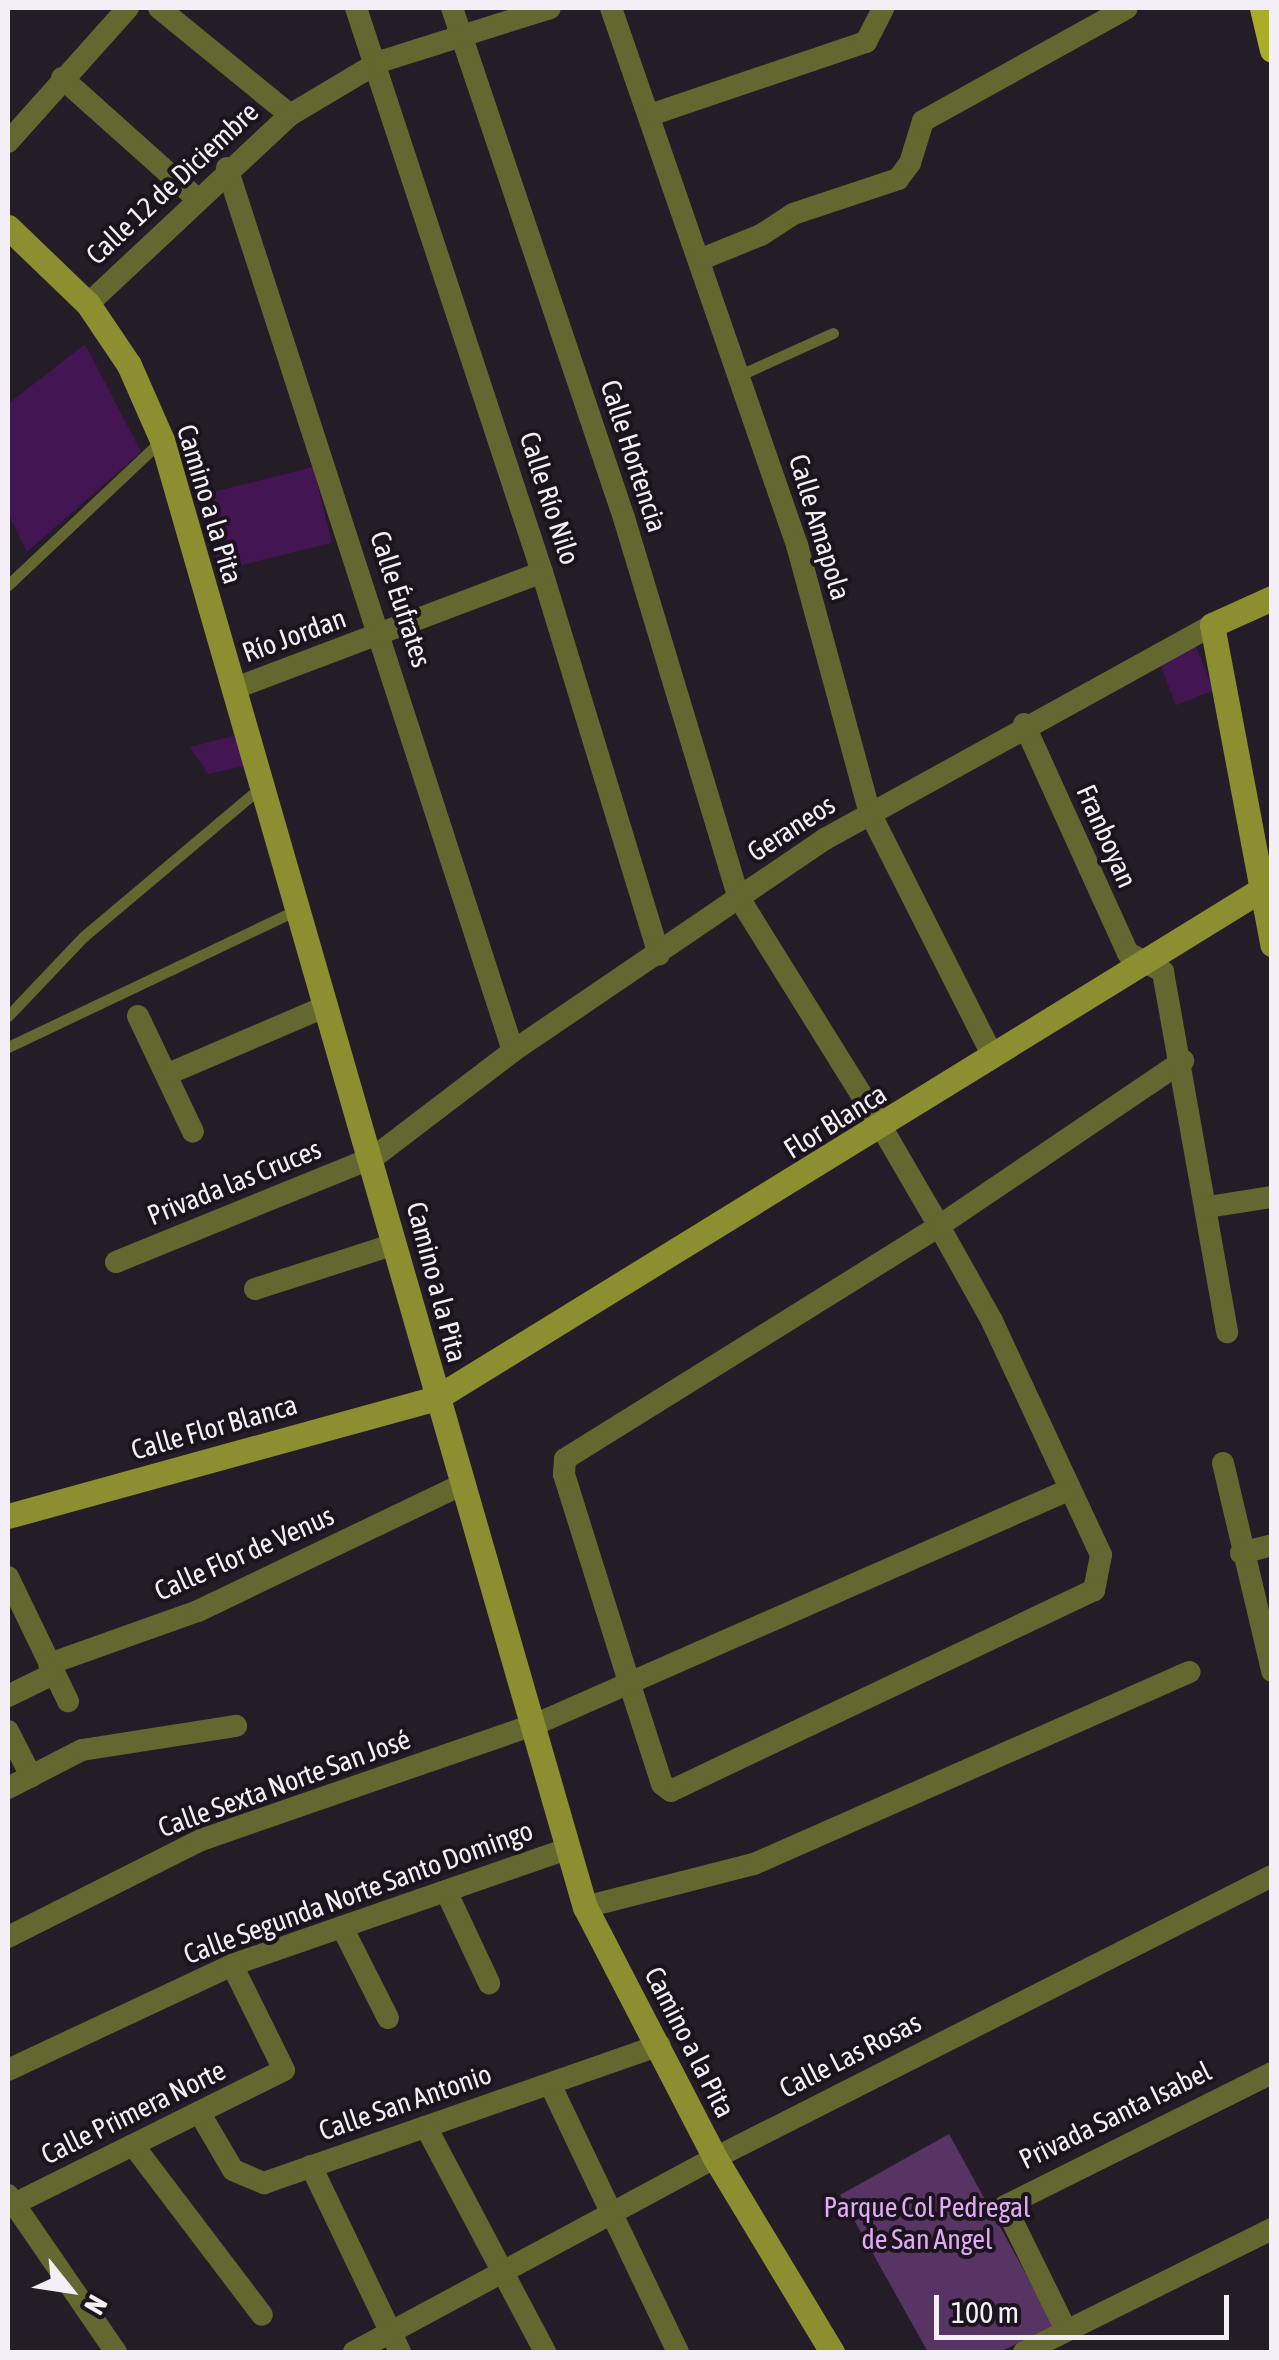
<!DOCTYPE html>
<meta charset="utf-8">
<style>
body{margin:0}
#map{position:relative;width:1279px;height:2360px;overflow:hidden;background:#241c27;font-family:"Asap Condensed",sans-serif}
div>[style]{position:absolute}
.green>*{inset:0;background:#583464}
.building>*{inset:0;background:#441553;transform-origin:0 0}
.lane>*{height:11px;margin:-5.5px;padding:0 5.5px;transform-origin:5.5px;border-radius:5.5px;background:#64672f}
.street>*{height:22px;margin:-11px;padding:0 11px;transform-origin:11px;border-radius:11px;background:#64672f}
.secondary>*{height:25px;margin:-12.5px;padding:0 12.5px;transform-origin:12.5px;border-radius:12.5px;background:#8b8f2f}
.primary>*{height:25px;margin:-12.5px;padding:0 12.5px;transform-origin:12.5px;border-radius:12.5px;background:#a9ae2a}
span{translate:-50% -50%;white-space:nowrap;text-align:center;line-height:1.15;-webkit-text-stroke:8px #1b131d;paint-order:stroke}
.street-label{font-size:28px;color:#f4eff7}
.park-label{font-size:28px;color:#e0abf4}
.frame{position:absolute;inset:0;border:10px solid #f4eff7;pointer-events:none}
.north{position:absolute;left:20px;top:2240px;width:100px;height:100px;-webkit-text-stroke:8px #1b131d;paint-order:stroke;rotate:120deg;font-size:28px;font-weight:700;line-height:40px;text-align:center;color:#f4eff7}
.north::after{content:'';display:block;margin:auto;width:35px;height:45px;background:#f4eff7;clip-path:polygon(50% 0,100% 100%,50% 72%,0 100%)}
.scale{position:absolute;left:934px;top:2295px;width:295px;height:45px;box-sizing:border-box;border:5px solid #f4eff7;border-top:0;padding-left:12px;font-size:30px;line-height:35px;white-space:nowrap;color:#f4eff7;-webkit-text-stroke:8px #1b131d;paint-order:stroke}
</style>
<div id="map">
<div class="green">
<div style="clip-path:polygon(949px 2134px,1054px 2325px,1000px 2352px,928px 2352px,840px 2195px)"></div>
</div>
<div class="building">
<div style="clip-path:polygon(85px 344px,141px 452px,27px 552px,8px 513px,8px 404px)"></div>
<div style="left:313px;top:467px;width:78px;height:116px;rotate:76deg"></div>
<div style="left:1196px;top:646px;width:48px;height:40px;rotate:69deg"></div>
<div style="clip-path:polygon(240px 734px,249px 765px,208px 774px,190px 747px)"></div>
</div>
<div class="lane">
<div style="left:740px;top:375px;width:102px;rotate:-24.3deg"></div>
<div style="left:8px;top:585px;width:212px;rotate:-43.3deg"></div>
<div style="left:8px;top:1016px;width:109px;rotate:-46.5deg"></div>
<div style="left:83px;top:937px;width:231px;rotate:-40.1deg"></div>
<div style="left:8px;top:1047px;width:320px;rotate:-25.4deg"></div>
</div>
<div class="street">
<div style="left:159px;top:8px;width:169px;rotate:39.2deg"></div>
<div style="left:356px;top:8px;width:594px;rotate:71.75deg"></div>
<div style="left:542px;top:572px;width:400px;rotate:73deg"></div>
<div style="left:452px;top:8px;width:538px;rotate:71.36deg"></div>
<div style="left:624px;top:518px;width:397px;rotate:73.2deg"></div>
<div style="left:739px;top:898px;width:271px;rotate:58.1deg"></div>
<div style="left:882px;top:1128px;width:113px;rotate:59.8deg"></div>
<div style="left:939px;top:1226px;width:109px;rotate:60.8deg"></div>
<div style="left:992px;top:1321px;width:258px;rotate:65deg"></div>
<div style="left:1101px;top:1555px;width:36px;rotate:101deg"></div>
<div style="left:1094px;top:1590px;width:468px;rotate:154.6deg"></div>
<div style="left:671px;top:1791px;width:11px;rotate:-142deg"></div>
<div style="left:662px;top:1784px;width:104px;rotate:-107.9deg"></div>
<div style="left:630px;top:1685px;width:221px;rotate:-107.4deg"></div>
<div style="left:564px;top:1474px;width:15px;rotate:-86deg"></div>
<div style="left:565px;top:1459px;width:441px;rotate:-31.9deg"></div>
<div style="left:939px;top:1226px;width:295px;rotate:-34.1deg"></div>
<div style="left:611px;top:8px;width:568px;rotate:70.9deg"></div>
<div style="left:797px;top:545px;width:278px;rotate:74.8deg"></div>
<div style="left:870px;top:813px;width:271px;rotate:63.2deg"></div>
<div style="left:62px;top:78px;width:178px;rotate:41.8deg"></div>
<div style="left:653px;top:114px;width:225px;rotate:-18.7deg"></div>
<div style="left:866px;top:42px;width:38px;rotate:-63deg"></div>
<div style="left:8px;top:142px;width:180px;rotate:-48.2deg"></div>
<div style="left:227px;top:168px;width:928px;rotate:72.05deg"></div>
<div style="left:699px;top:260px;width:67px;rotate:-22deg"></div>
<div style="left:761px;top:235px;width:38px;rotate:-33deg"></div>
<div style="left:793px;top:214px;width:111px;rotate:-18.4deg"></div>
<div style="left:898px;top:179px;width:20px;rotate:-53deg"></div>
<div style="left:910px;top:163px;width:44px;rotate:-72.8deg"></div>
<div style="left:923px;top:121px;width:233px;rotate:-29deg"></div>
<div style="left:88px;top:304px;width:277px;rotate:-43.1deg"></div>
<div style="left:290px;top:115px;width:104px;rotate:-30.8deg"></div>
<div style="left:379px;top:62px;width:179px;rotate:-17.5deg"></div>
<div style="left:233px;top:689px;width:330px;rotate:-20.7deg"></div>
<div style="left:1024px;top:724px;width:252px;rotate:65.6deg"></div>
<div style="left:1128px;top:953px;width:40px;rotate:28deg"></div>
<div style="left:1163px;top:972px;width:366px;rotate:79.9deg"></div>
<div style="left:138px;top:1016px;width:128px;rotate:64.6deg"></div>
<div style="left:168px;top:1074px;width:173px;rotate:-23.2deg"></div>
<div style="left:1208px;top:1207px;width:65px;rotate:-8.9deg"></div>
<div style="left:116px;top:1262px;width:279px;rotate:-22.1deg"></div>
<div style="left:374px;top:1157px;width:175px;rotate:-37.3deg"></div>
<div style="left:513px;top:1051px;width:377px;rotate:-34.2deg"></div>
<div style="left:825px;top:839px;width:442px;rotate:-28.9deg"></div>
<div style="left:255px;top:1289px;width:147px;rotate:-17.8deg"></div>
<div style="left:1223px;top:1463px;width:214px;rotate:76.7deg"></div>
<div style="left:1241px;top:1553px;width:32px;rotate:-14deg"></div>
<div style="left:8px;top:1577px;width:138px;rotate:64.2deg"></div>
<div style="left:49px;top:1664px;width:158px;rotate:-19.6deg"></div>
<div style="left:198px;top:1611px;width:289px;rotate:-25.6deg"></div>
<div style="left:8px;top:1696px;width:50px;rotate:-26.1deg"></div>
<div style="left:8px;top:1731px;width:51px;rotate:62.9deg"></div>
<div style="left:8px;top:1788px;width:83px;rotate:-27.2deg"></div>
<div style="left:82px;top:1750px;width:156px;rotate:-8.9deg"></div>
<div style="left:446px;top:1891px;width:102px;rotate:64.9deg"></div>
<div style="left:585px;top:1907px;width:174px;rotate:-14.3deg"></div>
<div style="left:754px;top:1864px;width:476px;rotate:-23.8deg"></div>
<div style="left:342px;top:1927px;width:102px;rotate:63.2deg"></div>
<div style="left:8px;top:1937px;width:216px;rotate:-26.7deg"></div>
<div style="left:201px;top:1840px;width:352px;rotate:-19.1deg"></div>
<div style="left:534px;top:1725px;width:581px;rotate:-23.74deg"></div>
<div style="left:8px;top:2070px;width:247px;rotate:-25.1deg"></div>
<div style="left:232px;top:1965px;width:355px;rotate:-19.1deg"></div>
<div style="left:550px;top:2084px;width:297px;rotate:64.5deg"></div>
<div style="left:199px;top:2112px;width:67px;rotate:59.6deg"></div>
<div style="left:233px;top:2170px;width:34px;rotate:23deg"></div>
<div style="left:264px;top:2183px;width:419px;rotate:-19.2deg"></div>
<div style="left:426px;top:2127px;width:255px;rotate:62.1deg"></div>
<div style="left:133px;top:2145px;width:213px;rotate:52.8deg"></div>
<div style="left:311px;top:2166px;width:206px;rotate:64.4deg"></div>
<div style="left:8px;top:2195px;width:191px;rotate:55.5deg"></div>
<div style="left:8px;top:2207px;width:308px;rotate:-26.4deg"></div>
<div style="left:284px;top:2070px;width:117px;rotate:-116.3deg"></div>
<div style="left:1066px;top:2330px;width:138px;rotate:-116.2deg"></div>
<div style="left:1005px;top:2206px;width:298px;rotate:-26.5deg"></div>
<div style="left:354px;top:2352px;width:410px;rotate:-28.3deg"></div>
<div style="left:715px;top:2158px;width:624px;rotate:-26.85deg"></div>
<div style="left:1024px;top:2352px;width:277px;rotate:-26.4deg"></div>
</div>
<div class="secondary">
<div style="left:8px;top:227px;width:111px;rotate:43.9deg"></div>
<div style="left:88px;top:304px;width:73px;rotate:56.1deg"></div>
<div style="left:129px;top:365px;width:82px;rotate:66.3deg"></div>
<div style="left:162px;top:440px;width:1527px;rotate:73.92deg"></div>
<div style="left:585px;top:1907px;width:283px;rotate:62.6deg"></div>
<div style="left:715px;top:2158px;width:227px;rotate:58.9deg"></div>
<div style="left:1272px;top:598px;width:66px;rotate:155.8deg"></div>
<div style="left:1212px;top:625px;width:325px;rotate:79.3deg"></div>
<div style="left:8px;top:1516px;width:444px;rotate:-15.4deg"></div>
<div style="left:436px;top:1398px;width:970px;rotate:-31.64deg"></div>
</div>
<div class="primary">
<div style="left:1262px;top:8px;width:43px;rotate:76.6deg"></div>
</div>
<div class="street-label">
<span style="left:172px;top:183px;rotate:-43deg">Calle 12 de Diciembre</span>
<span style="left:634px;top:456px;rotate:72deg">Calle Hortencia</span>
<span style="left:550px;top:498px;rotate:72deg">Calle Río Nilo</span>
<span style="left:210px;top:504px;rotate:73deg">Camino a la Pita</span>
<span style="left:820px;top:527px;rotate:73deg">Calle Amapola</span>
<span style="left:401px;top:599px;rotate:72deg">Calle Éufrates</span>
<span style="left:294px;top:635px;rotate:-20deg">Río Jordan</span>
<span style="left:791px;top:828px;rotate:-33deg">Geraneos</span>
<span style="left:1107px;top:836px;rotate:66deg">Franboyan</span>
<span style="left:835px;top:1121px;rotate:-32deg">Flor Blanca</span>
<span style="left:234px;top:1182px;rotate:-22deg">Privada las Cruces</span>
<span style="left:437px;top:1282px;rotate:75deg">Camino a la Pita</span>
<span style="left:214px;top:1427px;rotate:-16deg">Calle Flor Blanca</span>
<span style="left:244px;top:1553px;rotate:-24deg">Calle Flor de Venus</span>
<span style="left:284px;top:1783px;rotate:-20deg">Calle Sexta Norte San José</span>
<span style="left:358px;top:1892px;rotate:-20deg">Calle Segunda Norte Santo Domingo</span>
<span style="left:690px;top:2042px;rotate:63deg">Camino a la Pita</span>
<span style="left:850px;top:2055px;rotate:-27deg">Calle Las Rosas</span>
<span style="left:405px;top:2102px;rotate:-19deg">Calle San Antonio</span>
<span style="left:133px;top:2112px;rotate:-26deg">Calle Primera Norte</span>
<span style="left:1115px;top:2115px;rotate:-26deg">Privada Santa Isabel</span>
</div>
<div class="park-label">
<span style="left:927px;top:2223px">Parque Col Pedregal<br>de San Angel</span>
</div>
<div class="frame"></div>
<div class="north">N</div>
<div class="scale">100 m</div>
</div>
